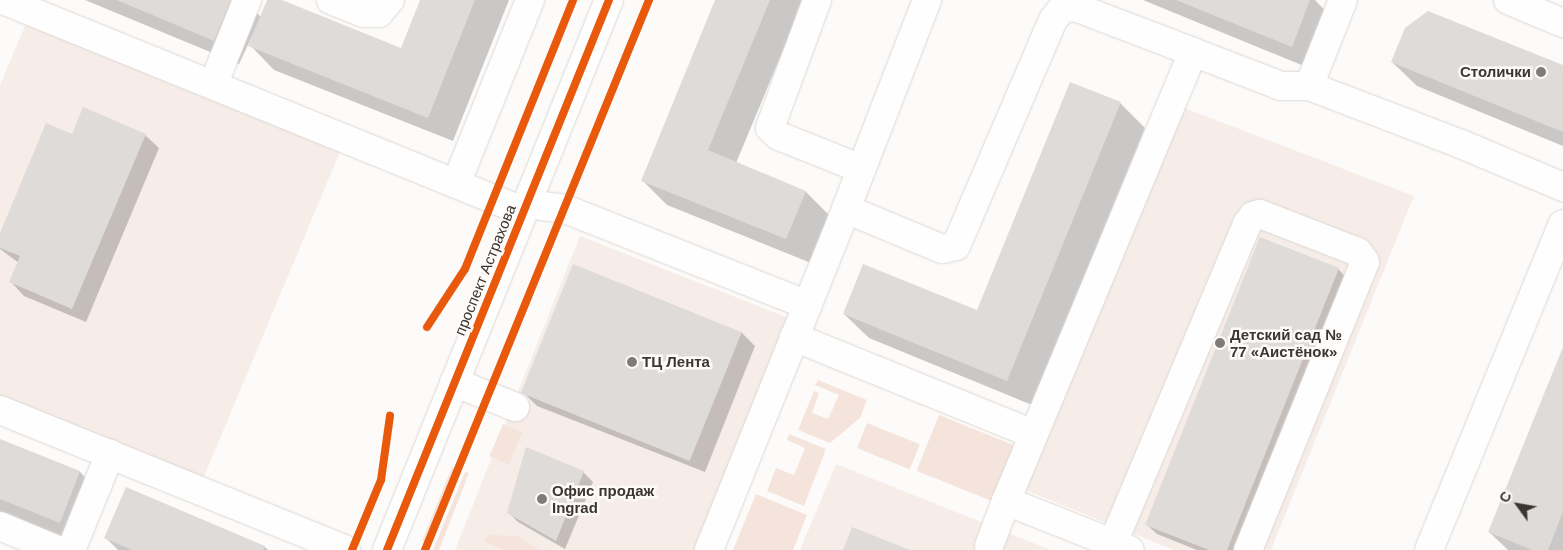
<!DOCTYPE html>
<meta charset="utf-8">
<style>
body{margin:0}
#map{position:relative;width:1563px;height:550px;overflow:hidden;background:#fdfbf9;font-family:Helvetica,sans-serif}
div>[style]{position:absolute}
.built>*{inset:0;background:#f6ede8}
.green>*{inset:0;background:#f5e4db;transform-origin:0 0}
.shadow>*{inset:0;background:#0003}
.building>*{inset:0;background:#dfdbd9;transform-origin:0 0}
.roads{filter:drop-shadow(0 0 1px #dcd8d5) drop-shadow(0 0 1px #dcd8d5)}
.minor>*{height:28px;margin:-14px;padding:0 14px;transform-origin:14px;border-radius:14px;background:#fffefe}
.cycleway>*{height:8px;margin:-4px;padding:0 4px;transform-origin:4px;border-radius:4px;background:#e8590c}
.dots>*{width:14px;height:14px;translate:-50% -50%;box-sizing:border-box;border:2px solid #fefaf8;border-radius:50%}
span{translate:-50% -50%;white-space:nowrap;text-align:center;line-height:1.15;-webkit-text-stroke:5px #fefaf8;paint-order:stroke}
.poi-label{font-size:15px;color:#3c3632;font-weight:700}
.right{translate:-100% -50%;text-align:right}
.left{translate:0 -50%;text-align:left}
.street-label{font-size:15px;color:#3c3632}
.north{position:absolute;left:1493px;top:480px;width:50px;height:50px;-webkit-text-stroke:4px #fefaf8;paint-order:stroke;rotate:302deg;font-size:14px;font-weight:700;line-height:20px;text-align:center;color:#3c3632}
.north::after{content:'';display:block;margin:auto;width:18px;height:22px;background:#3c3632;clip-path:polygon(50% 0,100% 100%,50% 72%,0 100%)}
</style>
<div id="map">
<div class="built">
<div style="clip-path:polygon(27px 21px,340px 152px,203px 479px,0 395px,0 85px)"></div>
<div style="clip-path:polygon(1182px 107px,1414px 196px,1271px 550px,1174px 550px,1025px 490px)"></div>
<div style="clip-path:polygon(580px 236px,794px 320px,698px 550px,455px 550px)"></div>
<div style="clip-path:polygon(836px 464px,1051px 550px,800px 550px)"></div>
</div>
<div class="green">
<div style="clip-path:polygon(818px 380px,867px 400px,860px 418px,830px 443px,798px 430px,814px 391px,819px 393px,812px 413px,828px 419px,839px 395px,815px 385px)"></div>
<div style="left:939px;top:415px;width:83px;height:60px;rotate:22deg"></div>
<div style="left:867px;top:423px;width:57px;height:27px;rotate:22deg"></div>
<div style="left:503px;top:424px;width:21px;height:35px;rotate:23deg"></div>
<div style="clip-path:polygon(789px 434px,826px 449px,804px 506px,767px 491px,776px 468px,794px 475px,805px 448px,787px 440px)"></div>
<div style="left:452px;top:467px;width:5px;height:80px;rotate:22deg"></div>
<div style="clip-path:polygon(465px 472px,469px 473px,439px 550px,433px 550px)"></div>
<div style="clip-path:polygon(756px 494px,807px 515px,793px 550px,733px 550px)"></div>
<div style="clip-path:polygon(487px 535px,518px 536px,540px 550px,503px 550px,484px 541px)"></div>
</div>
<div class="shadow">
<div style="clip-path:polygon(85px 0,244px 0,261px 17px,239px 64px)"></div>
<div style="clip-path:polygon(268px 0,278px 0,401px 49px,421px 0,509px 0,453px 141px,274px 70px,250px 45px)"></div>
<div style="clip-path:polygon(716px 0,804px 0,736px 163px,806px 192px,830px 216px,811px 263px,667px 205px,642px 180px)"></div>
<div style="clip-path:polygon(1143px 0,1315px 0,1335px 21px,1316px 71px)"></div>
<div style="clip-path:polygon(1392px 62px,1563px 67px,1563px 146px,1417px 86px)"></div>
<div style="clip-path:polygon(1120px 103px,1145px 128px,1032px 405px,869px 338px,844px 314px,978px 312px)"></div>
<div style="clip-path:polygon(72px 135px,145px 135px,159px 148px,86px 322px,24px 296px,11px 282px,19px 263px,0 249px,0 236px)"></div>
<div style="clip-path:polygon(1338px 269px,1348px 279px,1240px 550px,1197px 550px,1157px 534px,1147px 525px)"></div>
<div style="clip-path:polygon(741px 332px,755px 346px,705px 472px,537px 406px,524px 393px)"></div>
<div style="clip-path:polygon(1563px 350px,1563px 550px,1508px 550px,1489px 532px)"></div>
<div style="clip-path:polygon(0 441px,80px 472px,104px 496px,85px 546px,0 513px)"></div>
<div style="clip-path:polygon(583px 472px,593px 482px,565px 549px,518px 522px,508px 512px)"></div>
<div style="clip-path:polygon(106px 538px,265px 547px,268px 550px,118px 550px)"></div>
</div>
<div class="building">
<div style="clip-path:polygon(117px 0,231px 0,214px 41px)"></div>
<div style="clip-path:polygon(267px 0,282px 0,401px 48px,420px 0,475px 0,428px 118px,248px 46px)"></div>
<div style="clip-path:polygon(715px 0,770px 0,708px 150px,806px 191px,786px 239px,641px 181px)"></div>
<div style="clip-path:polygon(1176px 0,1310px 0,1292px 47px)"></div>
<div style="clip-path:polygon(1428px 11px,1563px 65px,1563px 132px,1391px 62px,1405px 28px)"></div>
<div style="clip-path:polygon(1070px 82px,1121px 102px,1007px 381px,843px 314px,863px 264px,977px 310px)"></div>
<div style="clip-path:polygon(83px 107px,146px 134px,72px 309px,9px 282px,20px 256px,0 248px,0 233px,46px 123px,72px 134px)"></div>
<div style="clip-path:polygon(1260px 237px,1339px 268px,1227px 550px,1209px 550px,1145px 525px)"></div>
<div style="left:573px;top:264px;width:182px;height:139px;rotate:22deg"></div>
<div style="clip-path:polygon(1563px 347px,1563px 512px,1548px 550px,1532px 550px,1488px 532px)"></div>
<div style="clip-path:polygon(0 439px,80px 471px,60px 523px,0 499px)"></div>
<div style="clip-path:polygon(526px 447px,584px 471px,556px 541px,507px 513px)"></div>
<div style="clip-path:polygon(126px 487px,265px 546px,263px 550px,132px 550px,104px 538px)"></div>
<div style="clip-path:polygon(852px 527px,910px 550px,843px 550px)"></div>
</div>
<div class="roads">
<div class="minor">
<div style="left:3px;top:0;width:561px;rotate:22.09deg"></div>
<div style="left:331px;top:0;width:35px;rotate:22deg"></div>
<div style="left:364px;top:13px;width:15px"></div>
<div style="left:379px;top:13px;width:17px;rotate:-50deg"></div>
<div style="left:817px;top:0;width:136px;rotate:110.2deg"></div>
<div style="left:770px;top:128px;width:12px;rotate:42deg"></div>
<div style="left:779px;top:136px;width:89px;rotate:21.7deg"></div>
<div style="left:1508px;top:0;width:60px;rotate:22.7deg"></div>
<div style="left:1193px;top:52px;width:94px;rotate:21.1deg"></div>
<div style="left:1281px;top:86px;width:28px"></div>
<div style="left:1309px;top:86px;width:92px;rotate:-68.4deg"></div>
<div style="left:213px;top:85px;width:92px;rotate:-68.2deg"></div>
<div style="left:1309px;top:86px;width:163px;rotate:20.9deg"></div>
<div style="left:1461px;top:144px;width:111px;rotate:22.9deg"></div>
<div style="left:456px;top:184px;width:198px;rotate:-68.1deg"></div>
<div style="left:526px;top:204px;width:39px;rotate:7deg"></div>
<div style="left:565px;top:209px;width:261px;rotate:21.6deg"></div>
<div style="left:846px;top:209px;width:224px;rotate:-68.8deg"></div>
<div style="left:794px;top:337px;width:258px;rotate:22.1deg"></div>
<div style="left:454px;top:382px;width:66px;rotate:22.3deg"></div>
<div style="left:0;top:410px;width:373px;rotate:22deg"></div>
<div style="left:0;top:526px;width:63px;rotate:22.5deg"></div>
<div style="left:1113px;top:543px;width:346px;rotate:-67.2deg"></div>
<div style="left:1247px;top:224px;width:10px;rotate:-53deg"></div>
<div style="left:1253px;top:216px;width:7px;rotate:-16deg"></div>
<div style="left:1260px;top:214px;width:105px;rotate:21.2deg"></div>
<div style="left:1358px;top:252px;width:12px;rotate:55deg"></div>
<div style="left:1365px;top:262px;width:311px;rotate:112.1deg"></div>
<div style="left:989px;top:546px;width:48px;rotate:-69.3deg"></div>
<div style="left:71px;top:550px;width:104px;rotate:-67.9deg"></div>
<div style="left:387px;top:550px;width:593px;rotate:-68.02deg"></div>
<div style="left:709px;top:550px;width:367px;rotate:-68.1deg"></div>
<div style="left:846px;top:209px;width:104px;rotate:22.6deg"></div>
<div style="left:942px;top:249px;width:14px;rotate:-12deg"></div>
<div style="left:956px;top:246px;width:246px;rotate:-66.8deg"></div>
<div style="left:1053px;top:20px;width:14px;rotate:-51deg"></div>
<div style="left:1062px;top:9px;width:13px;rotate:-9deg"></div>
<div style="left:1075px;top:7px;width:126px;rotate:20.9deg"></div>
<div style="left:1193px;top:52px;width:486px;rotate:112.6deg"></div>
<div style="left:1006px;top:501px;width:133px;rotate:21.6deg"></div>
<div style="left:1429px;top:550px;width:352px;rotate:-67.7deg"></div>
</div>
</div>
<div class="cycleway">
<div style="left:427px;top:327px;width:69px;rotate:-56.8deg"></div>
<div style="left:465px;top:269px;width:290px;rotate:-68.1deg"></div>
<div style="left:352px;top:550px;width:76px;rotate:-67.5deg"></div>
<div style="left:381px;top:480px;width:65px;rotate:-82deg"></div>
<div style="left:387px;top:550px;width:593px;rotate:-68.02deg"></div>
<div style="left:425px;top:550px;width:594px;rotate:-67.84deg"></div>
</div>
<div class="dots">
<div style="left:1541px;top:72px;background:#807b78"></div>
<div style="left:1220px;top:343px;background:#807b78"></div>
<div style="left:632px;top:362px;background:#807b78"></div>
<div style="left:542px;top:499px;background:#807b78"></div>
</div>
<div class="poi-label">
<span class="right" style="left:1531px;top:72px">Столички</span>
<span class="left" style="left:1230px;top:343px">Детский сад №<br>77 «Аистёнок»</span>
<span class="left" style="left:642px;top:362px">ТЦ Лента</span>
<span class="left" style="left:552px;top:499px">Офис продаж<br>Ingrad</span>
</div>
<div class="street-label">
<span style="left:485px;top:270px;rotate:-68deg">проспект Астрахова</span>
</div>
<div class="north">С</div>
</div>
